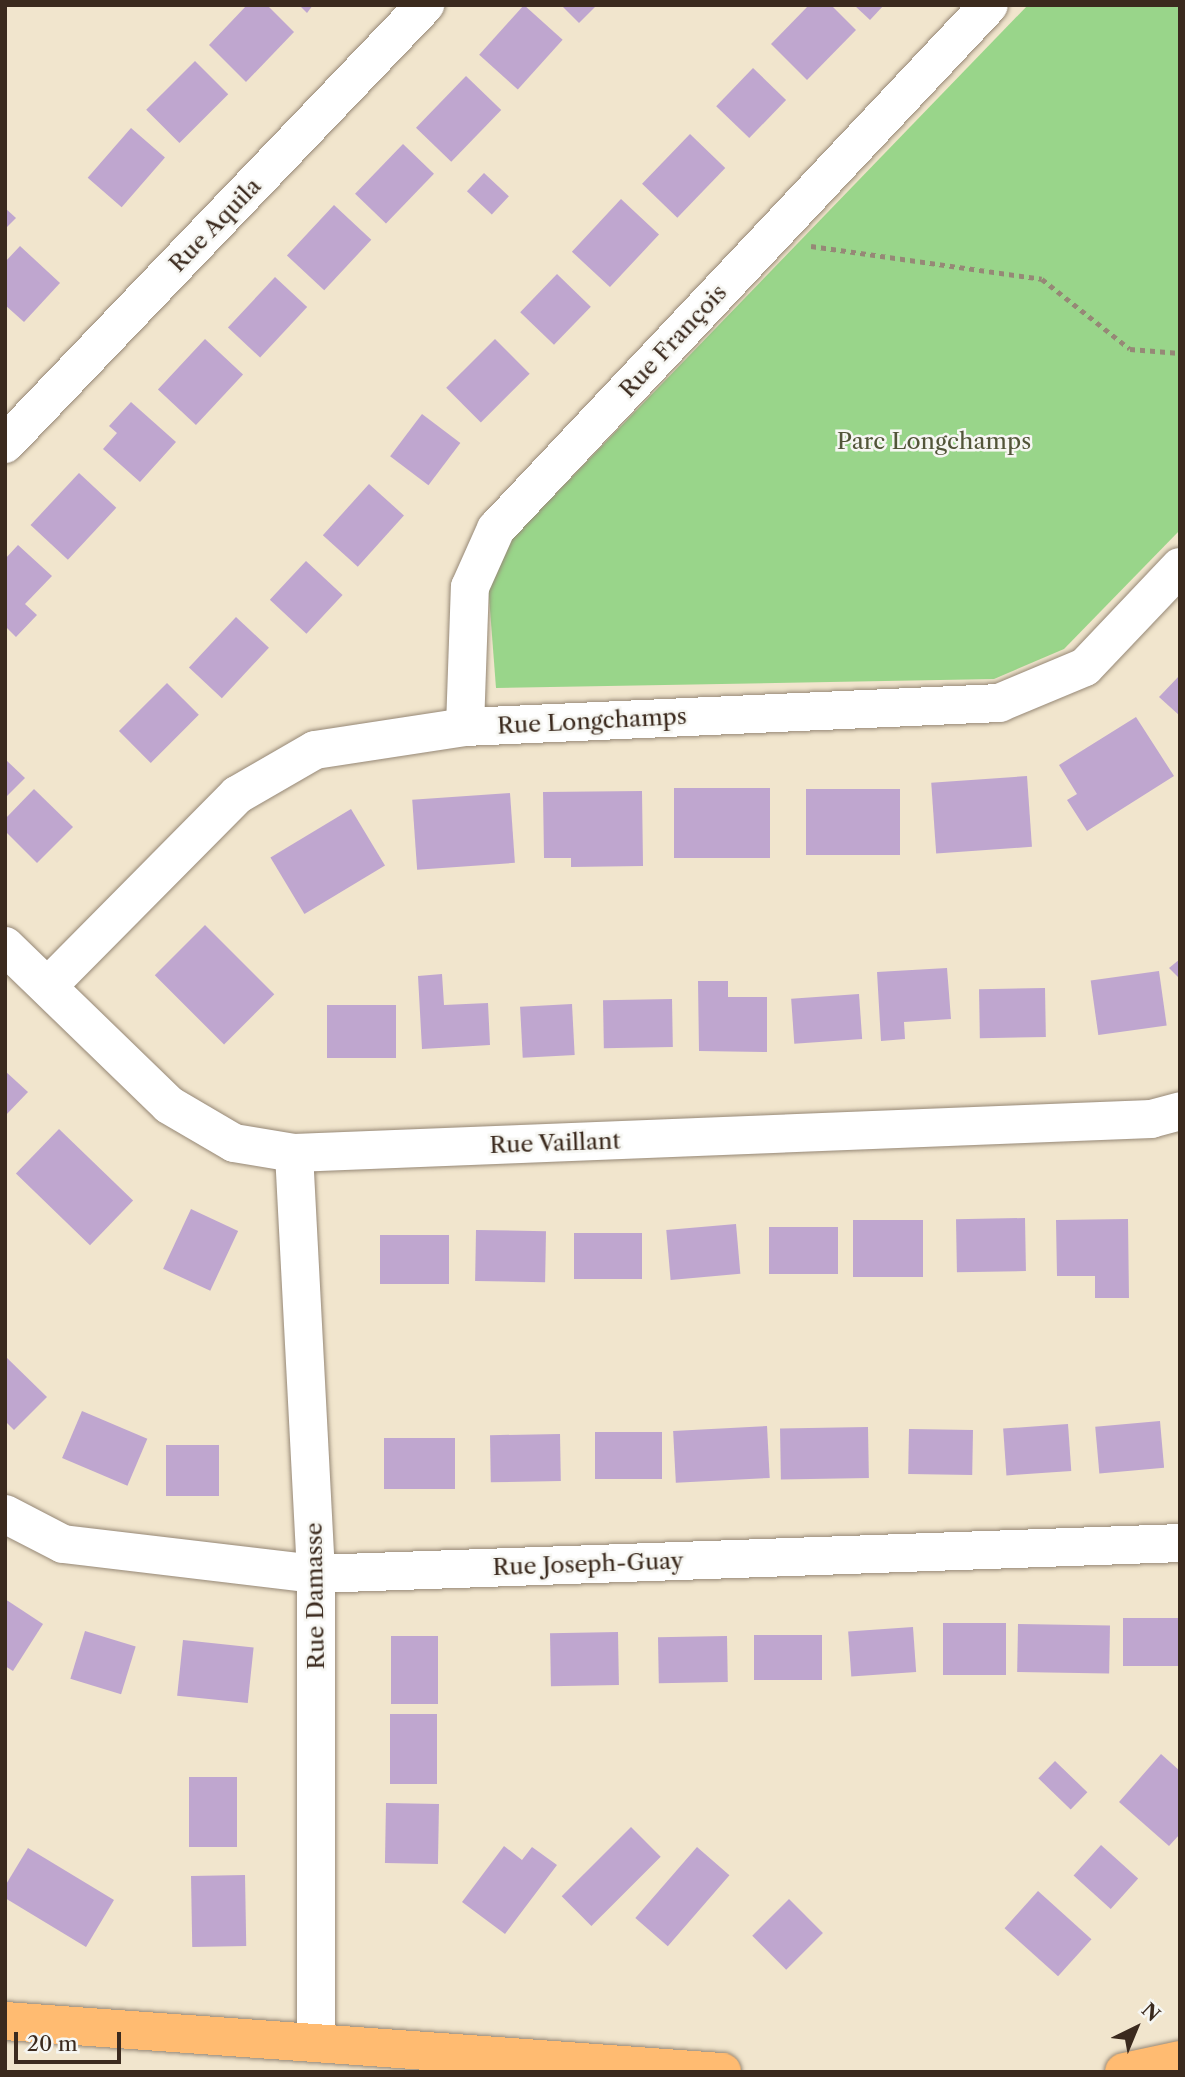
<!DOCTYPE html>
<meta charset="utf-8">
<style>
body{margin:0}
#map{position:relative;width:1185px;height:2077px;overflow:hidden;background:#f1e5cd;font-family:"Libre Caslon Text",serif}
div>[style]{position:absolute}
.green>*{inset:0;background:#99d58a}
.building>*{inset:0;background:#bfa6cf;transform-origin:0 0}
.path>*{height:4.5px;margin-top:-2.25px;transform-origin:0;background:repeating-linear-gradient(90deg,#968876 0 5px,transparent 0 10px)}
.roads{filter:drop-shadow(0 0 2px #968876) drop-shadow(0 0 2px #968876)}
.minor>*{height:38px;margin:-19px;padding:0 19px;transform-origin:19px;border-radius:19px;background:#fff}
.major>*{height:38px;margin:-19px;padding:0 19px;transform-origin:19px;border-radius:19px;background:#ffbb71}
span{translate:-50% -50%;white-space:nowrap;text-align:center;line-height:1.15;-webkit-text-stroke:5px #f6f6f2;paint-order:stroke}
.street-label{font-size:23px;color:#3b2a1e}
.park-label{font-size:23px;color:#525539}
.frame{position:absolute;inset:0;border:7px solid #3b2a1e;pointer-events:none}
.north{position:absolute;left:1101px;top:1993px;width:70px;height:70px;-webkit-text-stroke:5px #f6f6f2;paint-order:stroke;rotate:43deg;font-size:19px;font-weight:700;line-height:28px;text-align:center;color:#3b2a1e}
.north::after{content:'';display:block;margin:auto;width:24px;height:32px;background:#3b2a1e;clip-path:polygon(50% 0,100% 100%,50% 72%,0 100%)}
.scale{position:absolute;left:14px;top:2032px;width:107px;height:32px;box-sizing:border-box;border:4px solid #3b2a1e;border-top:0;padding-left:9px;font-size:21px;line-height:24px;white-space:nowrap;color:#3b2a1e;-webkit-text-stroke:5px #f6f6f2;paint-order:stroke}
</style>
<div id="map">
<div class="green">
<div style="clip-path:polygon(1028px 5px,1180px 5px,1180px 530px,1064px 649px,994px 679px,496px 688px,488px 583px,511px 540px)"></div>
</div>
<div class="building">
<div style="clip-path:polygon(247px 5px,267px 5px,294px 32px,246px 82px,209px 45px)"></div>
<div style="clip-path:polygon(299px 5px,313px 5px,307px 13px)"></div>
<div style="left:524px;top:5px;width:52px;height:67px;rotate:42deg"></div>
<div style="clip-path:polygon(561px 5px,597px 5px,579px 23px)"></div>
<div style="clip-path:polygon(809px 5px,831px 5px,856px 30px,807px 80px,771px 44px)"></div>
<div style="clip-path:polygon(854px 5px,884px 5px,870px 20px)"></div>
<div style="left:195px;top:61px;width:47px;height:69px;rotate:45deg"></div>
<div style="left:753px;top:68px;width:46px;height:53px;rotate:44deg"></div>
<div style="left:466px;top:76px;width:49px;height:72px;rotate:44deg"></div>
<div style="left:131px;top:128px;width:45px;height:66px;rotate:41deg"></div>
<div style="left:690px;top:134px;width:49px;height:69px;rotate:44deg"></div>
<div style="left:403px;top:144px;width:43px;height:69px;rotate:44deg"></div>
<div style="left:484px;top:173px;width:34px;height:25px;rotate:43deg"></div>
<div style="left:621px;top:199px;width:52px;height:72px;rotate:43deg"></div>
<div style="left:334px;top:205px;width:51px;height:69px;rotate:43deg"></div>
<div style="clip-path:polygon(5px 208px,16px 218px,5px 229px)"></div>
<div style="clip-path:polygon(20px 246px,60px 283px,24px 322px,5px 305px,5px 262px)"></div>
<div style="left:557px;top:274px;width:47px;height:53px;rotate:44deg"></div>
<div style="left:275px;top:277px;width:44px;height:69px;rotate:43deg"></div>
<div style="left:205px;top:339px;width:52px;height:69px;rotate:43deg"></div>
<div style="left:495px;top:339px;width:49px;height:69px;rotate:45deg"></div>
<div style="clip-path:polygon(131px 402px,176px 442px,140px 482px,103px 449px,117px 433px,109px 426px)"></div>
<div style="left:422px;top:414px;width:48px;height:53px;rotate:37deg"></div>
<div style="left:79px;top:473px;width:51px;height:71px;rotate:43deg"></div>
<div style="left:369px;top:484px;width:47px;height:69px;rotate:42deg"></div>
<div style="clip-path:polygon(18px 545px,52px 576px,25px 604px,37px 615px,16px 637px,5px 626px,5px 559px)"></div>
<div style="left:306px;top:561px;width:50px;height:53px;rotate:43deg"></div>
<div style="left:236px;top:617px;width:45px;height:69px;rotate:43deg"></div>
<div style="clip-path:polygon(1180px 675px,1180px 716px,1159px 697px)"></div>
<div style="left:167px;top:683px;width:45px;height:68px;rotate:45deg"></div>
<div style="clip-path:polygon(1136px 717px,1174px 776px,1087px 831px,1067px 800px,1077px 794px,1059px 765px)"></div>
<div style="clip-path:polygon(5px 759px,25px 778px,5px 798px)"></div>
<div style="left:1027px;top:776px;width:71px;height:96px;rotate:86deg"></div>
<div style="left:674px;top:788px;width:96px;height:70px"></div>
<div style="clip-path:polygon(34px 789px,73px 827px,37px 863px,5px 831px,5px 819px)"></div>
<div style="left:806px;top:789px;width:94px;height:66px"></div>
<div style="clip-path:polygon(642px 791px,643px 866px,571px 867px,571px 858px,544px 858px,543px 792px)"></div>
<div style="left:510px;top:793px;width:70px;height:98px;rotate:86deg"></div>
<div style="left:351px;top:809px;width:66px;height:94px;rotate:59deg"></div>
<div style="left:205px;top:925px;width:98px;height:71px;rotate:45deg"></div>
<div style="clip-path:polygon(1180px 959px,1180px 979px,1169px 968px)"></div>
<div style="clip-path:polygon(947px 968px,951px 1019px,904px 1022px,905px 1039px,881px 1041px,877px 972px)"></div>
<div style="left:1159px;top:971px;width:55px;height:69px;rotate:82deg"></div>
<div style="clip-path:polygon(442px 974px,444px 1005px,488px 1003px,490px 1045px,422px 1049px,418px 976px)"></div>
<div style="clip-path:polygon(698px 981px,728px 981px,728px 997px,767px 997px,767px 1052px,699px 1051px)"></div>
<div style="left:1045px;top:988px;width:49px;height:66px;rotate:89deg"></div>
<div style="left:859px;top:994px;width:45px;height:68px;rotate:86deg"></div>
<div style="left:672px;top:999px;width:48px;height:69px;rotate:89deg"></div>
<div style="left:572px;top:1004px;width:51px;height:52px;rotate:87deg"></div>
<div style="left:327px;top:1005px;width:69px;height:53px"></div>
<div style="clip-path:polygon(5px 1071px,28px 1092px,5px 1116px)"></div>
<div style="left:59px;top:1129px;width:103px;height:62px;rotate:44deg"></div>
<div style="left:191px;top:1209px;width:52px;height:66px;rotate:25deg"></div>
<div style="left:1025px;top:1218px;width:53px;height:69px;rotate:89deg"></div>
<div style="clip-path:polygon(1128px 1219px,1129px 1298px,1095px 1298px,1095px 1276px,1057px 1276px,1056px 1220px)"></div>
<div style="left:853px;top:1220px;width:70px;height:57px"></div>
<div style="left:736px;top:1224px;width:50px;height:70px;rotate:85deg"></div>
<div style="left:838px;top:1227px;width:47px;height:69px;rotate:90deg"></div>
<div style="left:476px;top:1230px;width:70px;height:51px;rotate:1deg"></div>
<div style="left:574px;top:1233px;width:68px;height:46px"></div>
<div style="left:449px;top:1235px;width:49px;height:69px;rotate:90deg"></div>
<div style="clip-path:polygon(5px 1356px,47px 1397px,14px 1430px,5px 1421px)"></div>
<div style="left:82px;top:1411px;width:71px;height:51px;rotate:23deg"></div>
<div style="left:1160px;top:1421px;width:47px;height:65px;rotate:85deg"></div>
<div style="left:1068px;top:1424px;width:47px;height:65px;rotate:86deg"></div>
<div style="left:767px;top:1426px;width:52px;height:94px;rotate:87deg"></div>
<div style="left:868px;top:1427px;width:51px;height:88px;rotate:89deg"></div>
<div style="left:909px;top:1429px;width:64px;height:45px;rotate:1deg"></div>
<div style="left:595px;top:1432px;width:67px;height:47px"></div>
<div style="left:560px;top:1434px;width:47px;height:70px;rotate:89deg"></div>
<div style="left:384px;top:1438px;width:71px;height:51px"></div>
<div style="left:166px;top:1445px;width:53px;height:51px"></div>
<div style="clip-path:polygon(5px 1599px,43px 1624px,13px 1671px,5px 1666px)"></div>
<div style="left:1180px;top:1618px;width:48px;height:57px;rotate:90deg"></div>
<div style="left:943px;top:1623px;width:63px;height:52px"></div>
<div style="left:1018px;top:1624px;width:92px;height:48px;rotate:1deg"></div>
<div style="left:913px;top:1627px;width:45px;height:65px;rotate:86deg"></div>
<div style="left:85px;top:1631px;width:53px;height:50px;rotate:17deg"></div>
<div style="left:618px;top:1632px;width:53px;height:68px;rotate:89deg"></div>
<div style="left:754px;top:1635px;width:68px;height:45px"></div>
<div style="left:391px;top:1636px;width:47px;height:68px"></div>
<div style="left:727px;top:1636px;width:46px;height:69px;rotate:89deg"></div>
<div style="left:183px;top:1640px;width:71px;height:56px;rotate:6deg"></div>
<div style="left:390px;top:1714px;width:47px;height:70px"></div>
<div style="clip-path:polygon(1161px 1754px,1180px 1771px,1180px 1834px,1169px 1846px,1119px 1802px)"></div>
<div style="left:1055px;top:1761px;width:45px;height:24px;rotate:44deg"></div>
<div style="left:189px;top:1777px;width:48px;height:70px"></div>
<div style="left:386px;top:1803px;width:53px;height:60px;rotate:1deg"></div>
<div style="left:631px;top:1827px;width:42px;height:98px;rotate:45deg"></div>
<div style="left:1101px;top:1845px;width:50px;height:41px;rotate:42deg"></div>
<div style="clip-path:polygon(504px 1846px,522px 1860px,532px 1847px,557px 1865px,505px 1934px,462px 1902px)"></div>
<div style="left:697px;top:1847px;width:43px;height:94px;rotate:41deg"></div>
<div style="clip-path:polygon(28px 1848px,114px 1900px,86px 1947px,5px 1898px,5px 1886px)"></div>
<div style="left:245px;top:1875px;width:71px;height:54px;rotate:89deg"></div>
<div style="left:1038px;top:1891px;width:72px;height:50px;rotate:42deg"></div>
<div style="left:789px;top:1899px;width:48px;height:52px;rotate:45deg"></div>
</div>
<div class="path">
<div style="left:811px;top:246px;width:233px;rotate:8.1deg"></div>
<div style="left:1042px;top:279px;width:112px;rotate:38.5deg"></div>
<div style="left:1130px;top:349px;width:50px;rotate:4.6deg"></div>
</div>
<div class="roads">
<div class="minor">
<div style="left:5px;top:444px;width:608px;rotate:-46.27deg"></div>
<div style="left:465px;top:727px;width:140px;rotate:-88deg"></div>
<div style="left:470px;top:587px;width:64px;rotate:-65.9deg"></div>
<div style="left:496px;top:529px;width:719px;rotate:-46.75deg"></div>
<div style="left:5px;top:946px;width:228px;rotate:44.1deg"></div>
<div style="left:169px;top:1105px;width:75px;rotate:30.3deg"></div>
<div style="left:234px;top:1143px;width:61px;rotate:9.5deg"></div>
<div style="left:294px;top:1153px;width:858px;rotate:-2.27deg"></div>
<div style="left:1151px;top:1119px;width:30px;rotate:-15deg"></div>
<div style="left:48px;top:986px;width:269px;rotate:-45.3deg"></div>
<div style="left:237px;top:795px;width:90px;rotate:-30deg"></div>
<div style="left:315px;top:750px;width:152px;rotate:-8.7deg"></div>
<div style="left:465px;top:727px;width:535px;rotate:-2.57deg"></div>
<div style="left:999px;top:703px;width:93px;rotate:-22.7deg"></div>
<div style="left:1085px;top:667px;width:138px;rotate:-46.5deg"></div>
<div style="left:294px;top:1153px;width:422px;rotate:87deg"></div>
<div style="left:316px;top:1574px;width:464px;rotate:90deg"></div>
<div style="left:5px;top:1514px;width:65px;rotate:27.3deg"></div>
<div style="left:63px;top:1544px;width:255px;rotate:6.8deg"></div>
<div style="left:316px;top:1574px;width:865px;rotate:-2.05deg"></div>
</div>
<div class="major">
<div style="left:5px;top:2021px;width:719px;rotate:4.07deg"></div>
<div style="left:1124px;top:2072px;width:57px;rotate:-12.1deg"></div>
</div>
</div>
<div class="street-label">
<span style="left:215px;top:225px;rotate:-46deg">Rue Aquila</span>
<span style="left:673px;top:341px;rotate:-47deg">Rue François</span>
<span style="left:592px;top:721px;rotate:-3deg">Rue Longchamps</span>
<span style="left:555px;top:1143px;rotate:-2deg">Rue Vaillant</span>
<span style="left:588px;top:1564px;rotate:-2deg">Rue Joseph-Guay</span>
<span style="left:315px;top:1596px;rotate:-91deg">Rue Damasse</span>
</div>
<div class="park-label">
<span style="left:934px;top:441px">Parc Longchamps</span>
</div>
<div class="frame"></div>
<div class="north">N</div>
<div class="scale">20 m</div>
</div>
